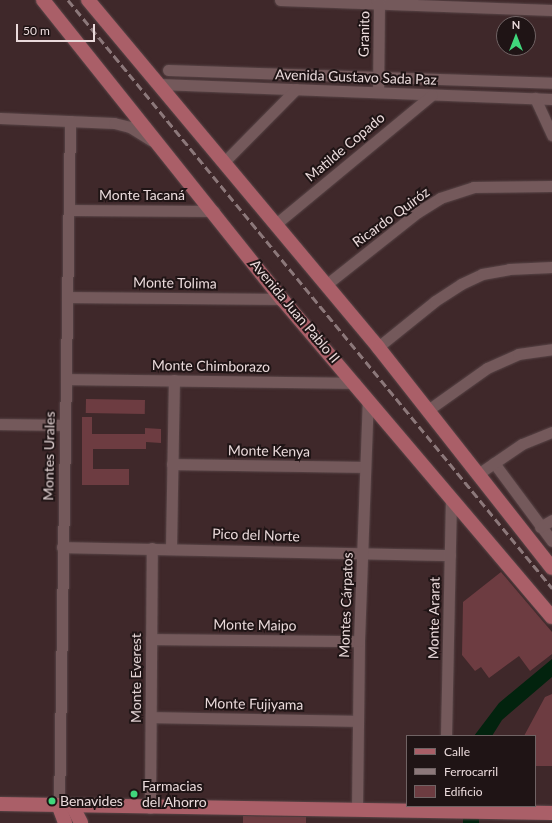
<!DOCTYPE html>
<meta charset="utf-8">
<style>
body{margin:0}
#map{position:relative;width:552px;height:823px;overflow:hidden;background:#3f282a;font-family:Lato,sans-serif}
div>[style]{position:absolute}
.water>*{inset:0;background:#02230e;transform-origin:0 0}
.building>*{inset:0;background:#6d3c41;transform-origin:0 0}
.roads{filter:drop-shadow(0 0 1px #584547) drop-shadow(0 0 1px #584547)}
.minor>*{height:11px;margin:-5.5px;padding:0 5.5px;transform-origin:5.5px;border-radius:5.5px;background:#74595b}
.major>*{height:14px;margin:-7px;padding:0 7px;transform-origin:7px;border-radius:7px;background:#aa5f68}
.rail>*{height:3px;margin-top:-1.5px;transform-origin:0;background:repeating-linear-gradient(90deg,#8c787a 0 8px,transparent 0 12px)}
.dots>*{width:11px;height:11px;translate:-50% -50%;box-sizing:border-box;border:2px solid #1f1415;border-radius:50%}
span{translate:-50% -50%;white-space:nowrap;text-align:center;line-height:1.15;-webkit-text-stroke:4px #1f1415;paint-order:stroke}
.street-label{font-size:14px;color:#eadadb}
.poi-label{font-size:14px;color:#eadadb}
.left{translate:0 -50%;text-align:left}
.legend{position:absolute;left:406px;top:735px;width:130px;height:72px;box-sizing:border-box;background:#1f1415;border:1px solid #706364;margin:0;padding:5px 7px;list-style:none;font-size:12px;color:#eadadb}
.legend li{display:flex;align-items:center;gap:8px;height:20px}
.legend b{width:20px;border:1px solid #706364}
.north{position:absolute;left:496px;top:16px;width:40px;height:40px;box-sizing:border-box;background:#1f1415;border:1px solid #706364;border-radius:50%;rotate:0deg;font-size:11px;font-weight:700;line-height:16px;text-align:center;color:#eadadb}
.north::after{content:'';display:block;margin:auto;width:14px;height:18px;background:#40d77c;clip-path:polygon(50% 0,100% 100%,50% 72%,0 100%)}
.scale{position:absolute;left:16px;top:24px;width:79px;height:18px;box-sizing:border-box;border:2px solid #eadadb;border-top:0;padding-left:5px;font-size:12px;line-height:14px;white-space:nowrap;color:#eadadb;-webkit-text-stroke:3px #1f1415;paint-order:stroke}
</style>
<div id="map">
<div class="water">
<div style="clip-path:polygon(552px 659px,552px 677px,502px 720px,492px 736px,474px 736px,499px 703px)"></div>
<div style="left:463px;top:806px;width:16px;height:17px"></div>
</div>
<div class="building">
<div style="left:86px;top:399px;width:59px;height:14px;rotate:1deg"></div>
<div style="clip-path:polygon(82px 417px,92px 417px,92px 434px,145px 434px,145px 428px,161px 429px,161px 443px,146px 442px,146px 449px,93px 449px,93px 469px,129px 469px,129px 485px,82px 485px)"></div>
<div style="clip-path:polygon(501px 572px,552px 632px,552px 654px,530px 671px,519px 656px,489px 678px,481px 667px,475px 671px,462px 655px,463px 602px)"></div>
<div style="clip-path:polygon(552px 694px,552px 766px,535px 766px,535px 736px,524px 736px,545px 697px)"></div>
<div style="clip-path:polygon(243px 816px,306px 817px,306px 823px,243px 823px)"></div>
</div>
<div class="roads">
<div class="minor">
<div style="left:280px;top:0;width:272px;rotate:2.1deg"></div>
<div style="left:376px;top:0;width:4px;rotate:45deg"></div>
<div style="left:379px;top:3px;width:89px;rotate:90.6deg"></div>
<div style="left:168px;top:70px;width:384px;rotate:1.9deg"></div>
<div style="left:159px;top:84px;width:393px;rotate:2.2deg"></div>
<div style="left:535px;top:98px;width:41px;rotate:65.3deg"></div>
<div style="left:0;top:118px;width:114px;rotate:2.5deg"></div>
<div style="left:114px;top:123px;width:16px;rotate:14deg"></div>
<div style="left:130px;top:127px;width:25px;rotate:32deg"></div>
<div style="left:225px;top:161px;width:101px;rotate:-45.4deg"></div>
<div style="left:69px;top:210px;width:145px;rotate:0.4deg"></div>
<div style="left:277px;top:223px;width:201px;rotate:-39.6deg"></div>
<div style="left:327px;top:284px;width:116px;rotate:-38.4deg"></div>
<div style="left:418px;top:212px;width:26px;rotate:-32deg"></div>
<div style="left:440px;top:198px;width:35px;rotate:-18deg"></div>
<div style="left:473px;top:187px;width:79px;rotate:-0.7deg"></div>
<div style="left:67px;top:297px;width:215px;rotate:0.5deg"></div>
<div style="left:378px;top:347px;width:73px;rotate:-38.9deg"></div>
<div style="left:435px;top:301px;width:31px;rotate:-33deg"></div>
<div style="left:461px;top:284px;width:23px;rotate:-25deg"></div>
<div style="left:482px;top:274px;width:27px;rotate:-10deg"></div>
<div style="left:509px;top:269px;width:43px;rotate:-2.7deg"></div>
<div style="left:66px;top:379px;width:289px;rotate:0.8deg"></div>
<div style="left:428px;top:410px;width:72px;rotate:-35.4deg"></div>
<div style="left:487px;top:368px;width:34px;rotate:-24deg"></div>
<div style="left:518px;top:354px;width:34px;rotate:-8deg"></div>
<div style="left:0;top:424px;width:65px;rotate:0.9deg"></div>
<div style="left:494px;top:463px;width:97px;rotate:53.4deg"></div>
<div style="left:172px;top:464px;width:192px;rotate:0.9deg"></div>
<div style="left:478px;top:474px;width:53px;rotate:-34.3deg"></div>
<div style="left:522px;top:444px;width:32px;rotate:-22deg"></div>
<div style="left:540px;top:527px;width:14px;rotate:-30deg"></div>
<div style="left:62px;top:547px;width:388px;rotate:1.2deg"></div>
<div style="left:171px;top:548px;width:168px;rotate:-89deg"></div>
<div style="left:151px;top:639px;width:208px;rotate:0.6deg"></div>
<div style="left:151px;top:717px;width:207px;rotate:1.1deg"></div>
<div style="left:446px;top:736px;width:235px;rotate:-88.8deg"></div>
<div style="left:59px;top:807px;width:686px;rotate:-89.08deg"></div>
<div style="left:150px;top:808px;width:260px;rotate:-89.6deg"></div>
<div style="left:357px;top:809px;width:168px;rotate:-89.3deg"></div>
<div style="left:359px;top:641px;width:240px;rotate:-87.9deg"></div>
</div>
<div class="major">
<div style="left:43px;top:0;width:383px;rotate:51.4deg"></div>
<div style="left:282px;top:299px;width:417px;rotate:49.7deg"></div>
<div style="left:88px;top:0;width:452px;rotate:50.1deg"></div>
<div style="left:378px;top:347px;width:281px;rotate:51.8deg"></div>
<div style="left:0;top:804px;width:552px;rotate:0.93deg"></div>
<div style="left:59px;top:807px;width:17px;rotate:69deg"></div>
<div style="left:73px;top:807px;width:18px;rotate:63deg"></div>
</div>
</div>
<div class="rail">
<div style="left:68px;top:0;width:762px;rotate:50.54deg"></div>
</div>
<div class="dots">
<div style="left:134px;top:794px;background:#40d77c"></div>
<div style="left:52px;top:801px;background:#40d77c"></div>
</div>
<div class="street-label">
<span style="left:364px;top:34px;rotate:-89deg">Granito</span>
<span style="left:356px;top:77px;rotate:2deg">Avenida Gustavo Sada Paz</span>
<span style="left:345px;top:147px;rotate:-40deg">Matilde Copado</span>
<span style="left:142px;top:195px">Monte Tacaná</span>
<span style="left:391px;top:217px;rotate:-36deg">Ricardo Quiróz</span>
<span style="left:175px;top:283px;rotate:1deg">Monte Tolima</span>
<span style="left:295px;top:311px;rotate:50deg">Avenida Juan Pablo II</span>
<span style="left:211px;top:366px;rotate:1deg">Monte Chimborazo</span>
<span style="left:269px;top:451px;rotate:1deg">Monte Kenya</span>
<span style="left:49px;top:456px;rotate:-89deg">Montes Urales</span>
<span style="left:256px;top:535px;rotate:2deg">Pico del Norte</span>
<span style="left:346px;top:605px;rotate:-88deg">Montes Cárpatos</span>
<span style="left:434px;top:618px;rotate:-89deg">Monte Ararat</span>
<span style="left:255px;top:625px;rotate:1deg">Monte Maipo</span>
<span style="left:136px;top:678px;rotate:-90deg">Monte Everest</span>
<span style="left:254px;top:704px;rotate:1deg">Monte Fujiyama</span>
</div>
<div class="poi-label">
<span class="left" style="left:142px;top:794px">Farmacias<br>del Ahorro</span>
<span class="left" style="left:60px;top:801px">Benavides</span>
</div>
<ul class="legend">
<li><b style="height:5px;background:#aa5f68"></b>Calle</li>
<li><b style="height:5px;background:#8c787a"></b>Ferrocarril</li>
<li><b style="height:11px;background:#6d3c41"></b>Edificio</li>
</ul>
<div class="north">N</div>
<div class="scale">50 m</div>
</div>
